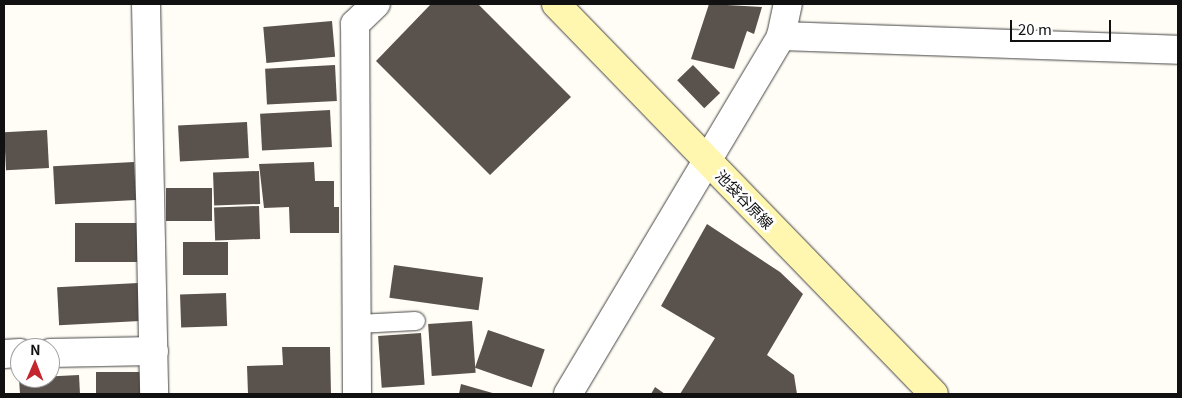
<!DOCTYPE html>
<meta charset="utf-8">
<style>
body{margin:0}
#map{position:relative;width:1182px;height:398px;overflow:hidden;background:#fffdf5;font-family:Georgia,"Noto Sans JP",serif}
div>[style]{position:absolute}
.building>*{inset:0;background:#5a524d;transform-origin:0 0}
.roads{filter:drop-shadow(0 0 1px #444) drop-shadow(0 0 1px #444)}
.lane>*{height:18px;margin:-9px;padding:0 9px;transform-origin:9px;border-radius:9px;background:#fff}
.street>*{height:28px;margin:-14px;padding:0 14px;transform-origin:14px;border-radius:14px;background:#fff}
.secondary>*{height:28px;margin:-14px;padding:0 14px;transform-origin:14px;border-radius:14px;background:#fff6b0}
span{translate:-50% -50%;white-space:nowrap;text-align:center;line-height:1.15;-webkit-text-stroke:5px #fff;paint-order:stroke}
.street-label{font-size:15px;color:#111}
.frame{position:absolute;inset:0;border:5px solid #111;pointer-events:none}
.north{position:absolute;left:10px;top:338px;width:50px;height:50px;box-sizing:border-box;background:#fff;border:1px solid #a0a0a0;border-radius:50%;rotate:1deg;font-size:14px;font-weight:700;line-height:20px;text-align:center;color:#111}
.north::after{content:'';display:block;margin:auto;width:18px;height:22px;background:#c4262e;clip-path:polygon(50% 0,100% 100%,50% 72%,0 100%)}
.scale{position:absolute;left:1010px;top:20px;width:101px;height:22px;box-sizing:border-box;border:2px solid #111;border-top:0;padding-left:6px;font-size:15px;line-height:18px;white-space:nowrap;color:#111;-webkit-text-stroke:4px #fff;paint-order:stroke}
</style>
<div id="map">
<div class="building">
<div style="clip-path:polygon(431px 4px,478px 4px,571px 97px,490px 175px,376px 61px)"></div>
<div style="clip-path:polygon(709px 4px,762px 7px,754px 34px,747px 31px,734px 69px,691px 59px)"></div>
<div style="left:332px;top:21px;width:36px;height:69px;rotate:85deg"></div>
<div style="left:335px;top:65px;width:36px;height:70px;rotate:87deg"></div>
<div style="left:693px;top:65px;width:39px;height:22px;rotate:46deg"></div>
<div style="left:330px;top:110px;width:37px;height:70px;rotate:87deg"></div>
<div style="left:247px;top:122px;width:36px;height:69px;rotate:87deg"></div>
<div style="left:47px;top:130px;width:38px;height:43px;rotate:87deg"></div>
<div style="left:134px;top:162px;width:38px;height:81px;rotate:87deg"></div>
<div style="clip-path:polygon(314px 162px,315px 181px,334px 181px,334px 207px,339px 207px,339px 233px,290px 233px,289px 207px,264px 208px,259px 164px)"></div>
<div style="left:259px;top:171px;width:33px;height:46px;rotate:88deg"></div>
<div style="left:212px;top:188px;width:33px;height:46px;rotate:90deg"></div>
<div style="left:259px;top:206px;width:33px;height:45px;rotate:88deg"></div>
<div style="left:139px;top:223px;width:39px;height:64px;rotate:90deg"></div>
<div style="clip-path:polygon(707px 224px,780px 272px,803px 294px,767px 355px,794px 375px,797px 394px,680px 394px,715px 338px,661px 306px)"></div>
<div style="left:228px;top:242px;width:33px;height:45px;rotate:90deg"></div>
<div style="left:394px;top:265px;width:90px;height:33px;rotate:8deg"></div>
<div style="left:138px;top:283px;width:38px;height:81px;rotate:87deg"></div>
<div style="left:226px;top:293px;width:33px;height:46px;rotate:88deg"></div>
<div style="left:472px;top:321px;width:52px;height:44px;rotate:86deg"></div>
<div style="left:488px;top:330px;width:60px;height:40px;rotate:19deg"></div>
<div style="left:421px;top:333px;width:52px;height:43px;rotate:86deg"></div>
<div style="clip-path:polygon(282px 347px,330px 347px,331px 394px,248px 394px,247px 366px,283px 365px)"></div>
<div style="left:144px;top:372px;width:22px;height:48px;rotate:90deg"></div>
<div style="clip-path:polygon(79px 375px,80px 394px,20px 394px,19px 378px)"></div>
<div style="clip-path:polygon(461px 384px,496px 394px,459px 394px)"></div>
<div style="clip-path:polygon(655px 387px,665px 394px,651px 394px)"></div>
</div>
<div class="roads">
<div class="lane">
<div style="left:357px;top:324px;width:59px;rotate:-2.9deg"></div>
</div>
<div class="street">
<div style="left:146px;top:4px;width:390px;rotate:88.8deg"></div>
<div style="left:781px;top:36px;width:397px;rotate:2deg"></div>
<div style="left:50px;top:353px;width:104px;rotate:-1.1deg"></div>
<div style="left:4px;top:354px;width:16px;rotate:-4deg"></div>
<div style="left:357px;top:394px;width:370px;rotate:-90.3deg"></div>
<div style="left:355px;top:24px;width:29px;rotate:-44deg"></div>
<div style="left:568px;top:394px;width:417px;rotate:-59.2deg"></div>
<div style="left:781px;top:36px;width:33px;rotate:-78deg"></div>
</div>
<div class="secondary">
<div style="left:556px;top:4px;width:543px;rotate:45.9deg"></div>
</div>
</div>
<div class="street-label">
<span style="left:745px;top:199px;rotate:46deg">池袋谷原線</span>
</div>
<div class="frame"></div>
<div class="north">N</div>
<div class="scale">20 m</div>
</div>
